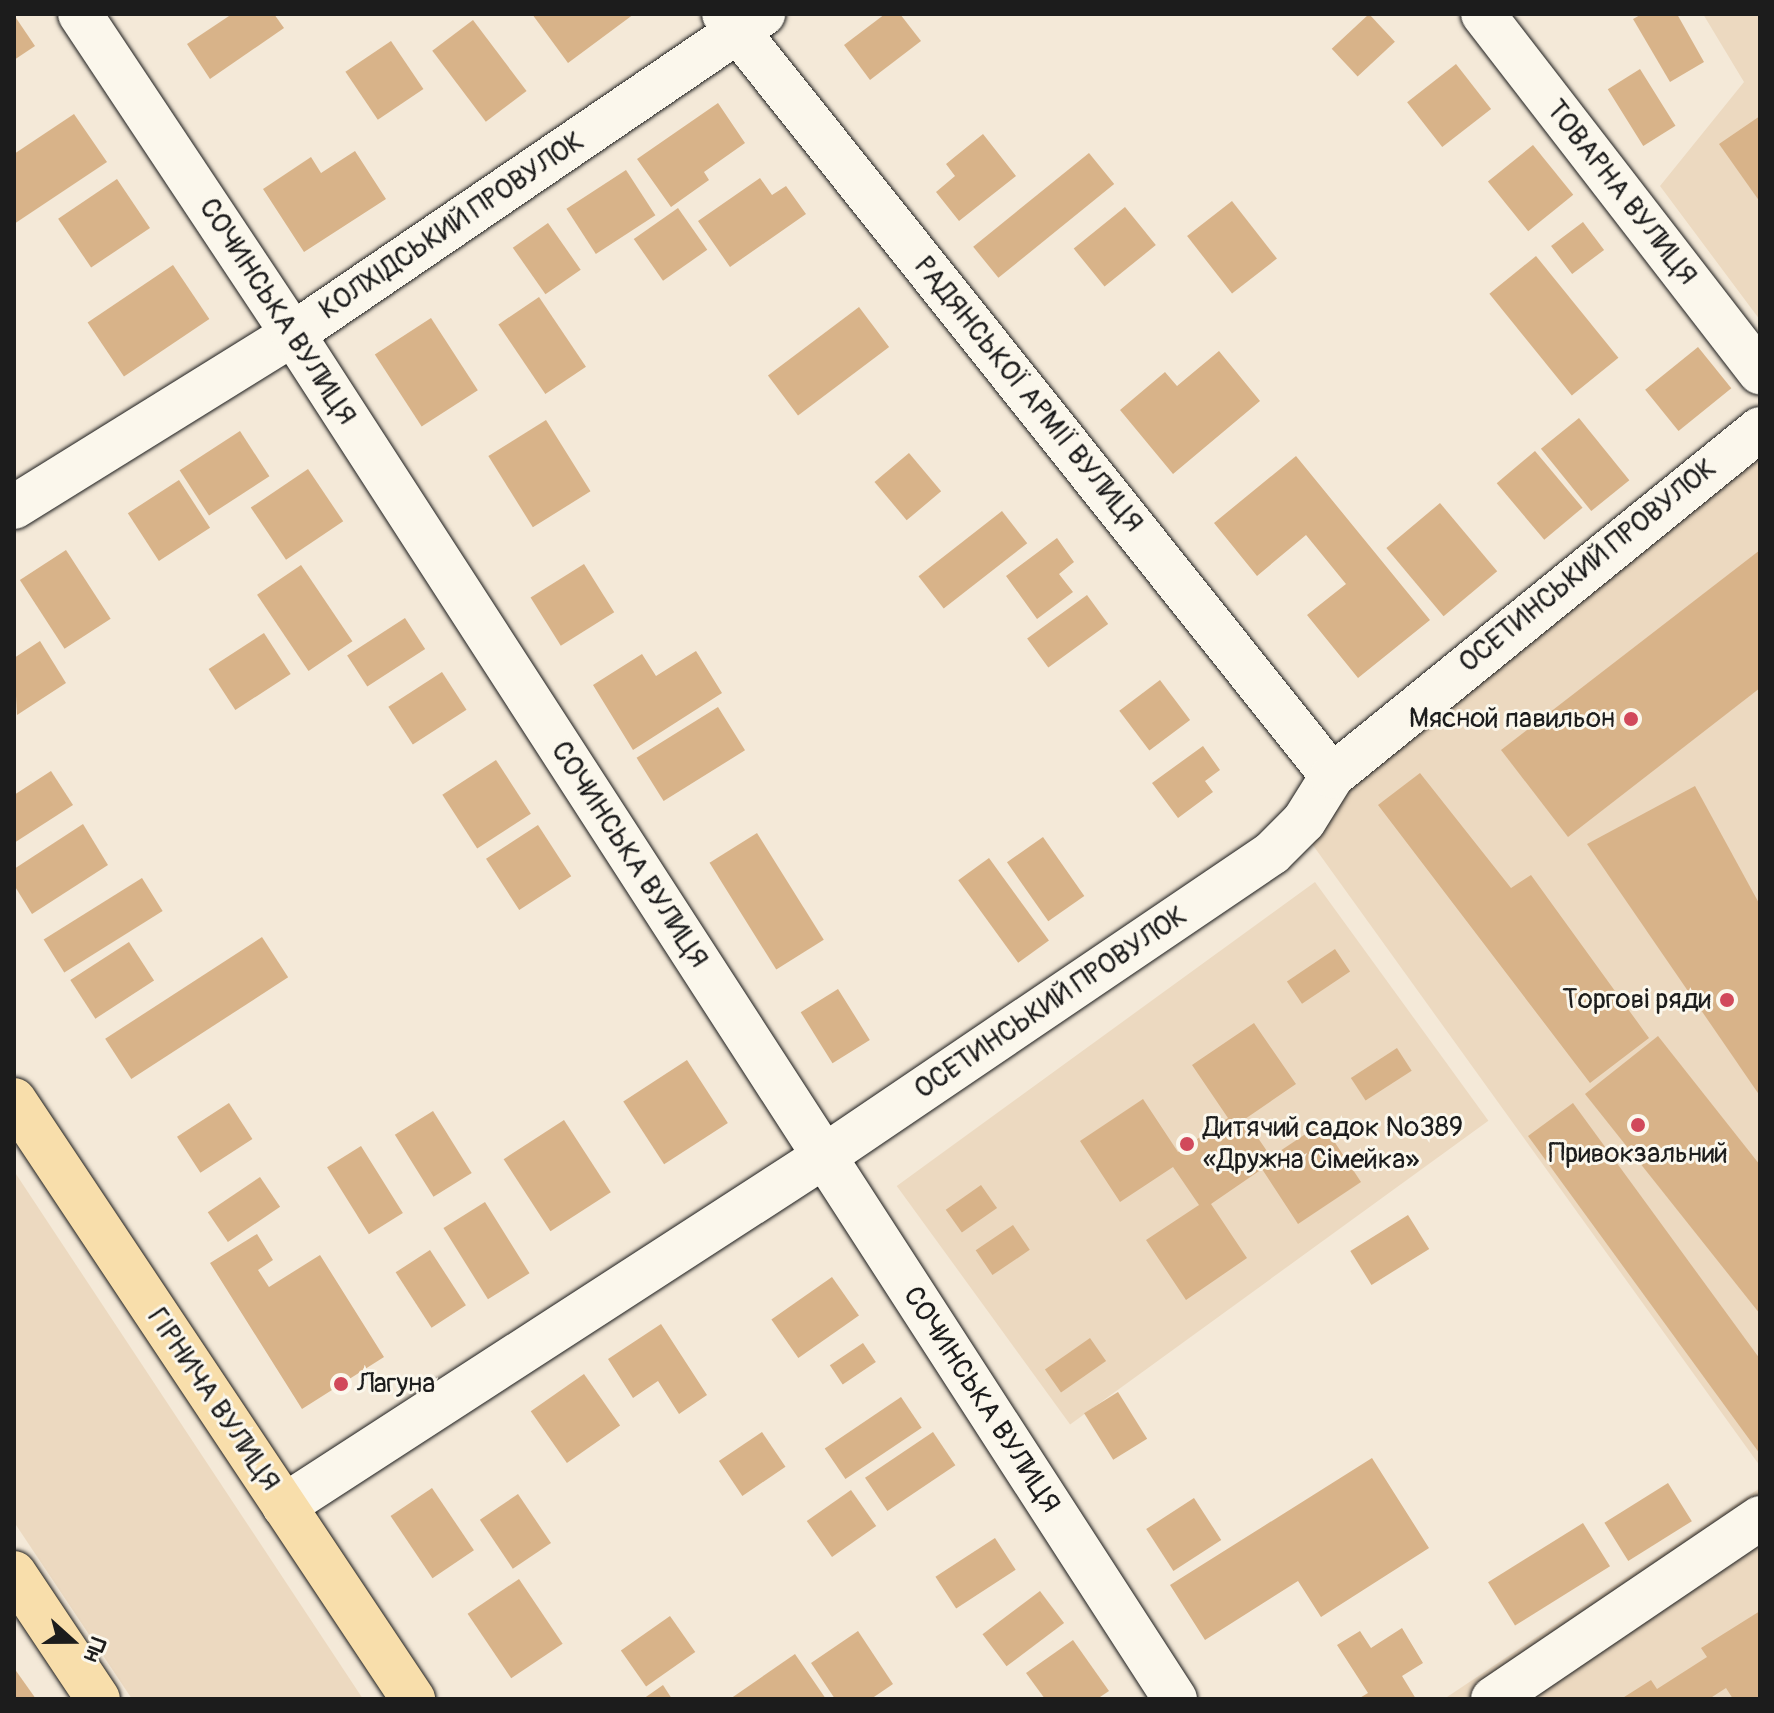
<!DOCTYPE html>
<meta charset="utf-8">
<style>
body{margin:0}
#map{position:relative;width:1774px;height:1713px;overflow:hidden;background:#f4e9d8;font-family:Pangolin,sans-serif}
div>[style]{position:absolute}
.built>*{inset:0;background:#ecd9c0;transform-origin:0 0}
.building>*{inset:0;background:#d8b389;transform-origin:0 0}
.roads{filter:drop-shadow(0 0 2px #1c1c1c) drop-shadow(0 0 2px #1c1c1c)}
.minor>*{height:44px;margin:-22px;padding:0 22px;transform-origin:22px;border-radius:22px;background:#fbf7ec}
.major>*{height:44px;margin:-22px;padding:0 22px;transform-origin:22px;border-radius:22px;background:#f8deab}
.dots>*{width:22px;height:22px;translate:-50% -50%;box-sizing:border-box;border:4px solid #fbf7ec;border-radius:50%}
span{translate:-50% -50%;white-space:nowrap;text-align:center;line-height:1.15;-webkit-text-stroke:6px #fbf7ec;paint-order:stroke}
.street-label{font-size:28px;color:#1c1c1c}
.poi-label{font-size:28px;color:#1c1c1c}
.right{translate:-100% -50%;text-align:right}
.left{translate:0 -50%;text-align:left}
.frame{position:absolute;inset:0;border:16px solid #1c1c1c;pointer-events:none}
.north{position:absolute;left:32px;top:1601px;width:80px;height:80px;-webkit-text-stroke:6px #fbf7ec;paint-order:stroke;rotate:111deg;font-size:22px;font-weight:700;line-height:32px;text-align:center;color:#1c1c1c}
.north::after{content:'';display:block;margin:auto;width:28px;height:36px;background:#1c1c1c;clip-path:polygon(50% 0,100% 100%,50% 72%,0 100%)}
</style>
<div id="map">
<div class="built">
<div style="clip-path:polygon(1703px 14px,1760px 14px,1760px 320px,1660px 186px,1744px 82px)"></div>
<div style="clip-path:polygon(1752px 444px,1760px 456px,1760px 1466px,1302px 830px)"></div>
<div style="left:1315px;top:882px;width:295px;height:517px;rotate:54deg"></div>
<div style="clip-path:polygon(14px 1171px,363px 1699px,132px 1699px,14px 1522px)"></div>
<div style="clip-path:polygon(1760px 1488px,1760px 1699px,1444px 1699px)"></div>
</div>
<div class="building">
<div style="clip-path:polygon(232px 14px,274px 14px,284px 28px,210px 79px,187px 44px)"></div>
<div style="clip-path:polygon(532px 14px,634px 14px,568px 63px)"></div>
<div style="clip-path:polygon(885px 14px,900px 14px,921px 41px,870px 80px,844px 45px)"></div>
<div style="left:1369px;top:14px;width:38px;height:51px;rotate:47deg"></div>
<div style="clip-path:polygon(1642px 14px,1677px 14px,1704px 62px,1670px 82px,1633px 19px)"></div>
<div style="clip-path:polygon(14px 15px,35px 46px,14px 60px)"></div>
<div style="left:473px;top:20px;width:89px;height:51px;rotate:53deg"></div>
<div style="left:391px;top:41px;width:58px;height:55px;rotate:56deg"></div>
<div style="left:1456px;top:64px;width:57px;height:62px;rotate:52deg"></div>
<div style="left:1640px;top:69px;width:67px;height:38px;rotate:58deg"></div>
<div style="clip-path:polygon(718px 103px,745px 143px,704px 172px,709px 180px,671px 207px,637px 159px)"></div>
<div style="clip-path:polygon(74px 114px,107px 162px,14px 224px,14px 154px)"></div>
<div style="clip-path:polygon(1760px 116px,1760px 202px,1719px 144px)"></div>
<div style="clip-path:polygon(983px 134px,1016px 176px,959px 221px,936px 192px,955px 176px,946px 164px)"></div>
<div style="left:1533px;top:145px;width:64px;height:58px;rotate:51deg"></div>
<div style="clip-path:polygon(355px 151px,386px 199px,304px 252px,263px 189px,311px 157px,321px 173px)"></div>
<div style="left:1089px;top:153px;width:40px;height:149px;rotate:51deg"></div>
<div style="left:626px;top:170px;width:54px;height:71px;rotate:57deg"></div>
<div style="clip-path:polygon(760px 178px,772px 195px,786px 186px,806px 214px,730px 267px,698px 221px)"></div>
<div style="left:117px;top:179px;width:59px;height:71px;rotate:56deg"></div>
<div style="left:1232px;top:201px;width:73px;height:57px;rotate:52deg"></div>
<div style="left:1125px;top:207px;width:49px;height:66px;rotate:51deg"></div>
<div style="left:678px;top:208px;width:51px;height:54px;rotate:55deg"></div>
<div style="left:1583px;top:222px;width:35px;height:40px;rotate:53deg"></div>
<div style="left:548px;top:223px;width:57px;height:43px;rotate:55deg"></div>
<div style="left:1536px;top:256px;width:131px;height:60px;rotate:51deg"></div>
<div style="left:173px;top:265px;width:65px;height:103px;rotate:56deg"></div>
<div style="left:539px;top:297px;width:84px;height:49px;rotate:56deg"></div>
<div style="left:859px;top:307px;width:50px;height:114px;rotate:53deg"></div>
<div style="left:431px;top:318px;width:86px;height:67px;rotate:57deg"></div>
<div style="left:1698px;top:347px;width:53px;height:68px;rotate:51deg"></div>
<div style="clip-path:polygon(1219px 351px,1260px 401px,1173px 474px,1120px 410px,1165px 372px,1177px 386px)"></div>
<div style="left:1579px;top:418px;width:80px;height:49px;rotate:51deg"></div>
<div style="left:546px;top:420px;width:84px;height:68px;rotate:58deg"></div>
<div style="left:240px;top:431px;width:54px;height:72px;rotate:57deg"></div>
<div style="left:1535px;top:451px;width:74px;height:50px;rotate:50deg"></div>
<div style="left:909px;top:453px;width:50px;height:45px;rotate:50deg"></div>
<div style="clip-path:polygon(1296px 456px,1430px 620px,1358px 678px,1307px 615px,1346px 584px,1306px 535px,1257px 576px,1214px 523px)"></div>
<div style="left:308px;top:469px;width:63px;height:69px;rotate:56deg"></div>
<div style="left:179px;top:480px;width:57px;height:61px;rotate:57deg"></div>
<div style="left:1440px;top:503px;width:89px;height:70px;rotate:50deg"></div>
<div style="left:1002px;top:511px;width:41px;height:106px;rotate:52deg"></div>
<div style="clip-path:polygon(1057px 538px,1074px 562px,1059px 574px,1073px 592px,1037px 619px,1006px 576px)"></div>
<div style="left:66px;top:550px;width:82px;height:55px;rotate:57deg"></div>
<div style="clip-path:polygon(1760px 550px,1760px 688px,1568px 837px,1501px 750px)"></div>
<div style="left:584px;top:564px;width:57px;height:63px;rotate:58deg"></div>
<div style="left:301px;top:565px;width:92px;height:53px;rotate:56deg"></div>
<div style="left:1087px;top:595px;width:36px;height:74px;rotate:54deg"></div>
<div style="left:405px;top:618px;width:37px;height:69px;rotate:57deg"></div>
<div style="left:264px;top:633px;width:49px;height:66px;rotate:57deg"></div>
<div style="clip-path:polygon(40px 641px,66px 683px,17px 715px,14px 658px)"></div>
<div style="clip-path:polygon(696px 651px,722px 693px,633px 750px,593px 685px,642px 654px,656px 676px)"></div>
<div style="left:442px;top:672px;width:45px;height:64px;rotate:57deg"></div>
<div style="left:1160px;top:680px;width:50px;height:51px;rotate:53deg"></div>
<div style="left:718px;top:707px;width:51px;height:96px;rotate:58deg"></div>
<div style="clip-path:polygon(1203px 746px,1220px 770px,1205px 781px,1213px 792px,1178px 818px,1152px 783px)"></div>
<div style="left:496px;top:760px;width:64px;height:64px;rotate:57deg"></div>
<div style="clip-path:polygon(51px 771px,73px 805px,14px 843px,14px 795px)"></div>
<div style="clip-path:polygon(1420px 773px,1511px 888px,1531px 875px,1649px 1038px,1590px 1083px,1378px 805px)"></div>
<div style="clip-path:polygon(1695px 786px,1760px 905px,1760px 1096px,1587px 844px)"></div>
<div style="clip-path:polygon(83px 824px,108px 865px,32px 914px,14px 885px,14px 869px)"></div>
<div style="left:538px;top:825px;width:61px;height:62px;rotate:57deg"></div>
<div style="left:757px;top:833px;width:126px;height:56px;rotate:58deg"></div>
<div style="left:1043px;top:837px;width:72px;height:44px;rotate:55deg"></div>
<div style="left:989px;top:858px;width:102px;height:38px;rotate:54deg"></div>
<div style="left:142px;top:878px;width:39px;height:116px;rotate:58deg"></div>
<div style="left:262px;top:937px;width:48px;height:187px;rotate:57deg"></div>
<div style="left:129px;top:942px;width:46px;height:70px;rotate:57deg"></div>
<div style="left:1335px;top:949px;width:27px;height:58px;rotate:56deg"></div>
<div style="left:838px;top:989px;width:60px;height:44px;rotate:58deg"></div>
<div style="clip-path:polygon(1254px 1023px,1296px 1084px,1245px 1119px,1271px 1157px,1322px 1123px,1361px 1182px,1298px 1224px,1262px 1169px,1211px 1204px,1247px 1258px,1186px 1300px,1146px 1240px,1199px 1205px,1173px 1167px,1120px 1202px,1080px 1141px,1143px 1099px,1178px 1152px,1228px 1118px,1192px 1065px)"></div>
<div style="clip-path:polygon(1658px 1036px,1760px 1165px,1760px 1314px,1585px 1094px)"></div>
<div style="left:1397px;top:1048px;width:27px;height:55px;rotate:57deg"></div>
<div style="left:687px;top:1060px;width:75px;height:76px;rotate:57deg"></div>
<div style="left:229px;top:1103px;width:43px;height:62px;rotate:57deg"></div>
<div style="clip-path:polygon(1573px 1103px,1760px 1359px,1760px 1454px,1528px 1136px)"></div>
<div style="left:433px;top:1111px;width:73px;height:45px;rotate:58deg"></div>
<div style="left:564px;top:1120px;width:86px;height:72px;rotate:57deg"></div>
<div style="left:361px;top:1146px;width:79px;height:40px;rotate:58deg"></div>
<div style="left:260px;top:1177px;width:36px;height:63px;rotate:56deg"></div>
<div style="left:981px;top:1185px;width:28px;height:43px;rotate:55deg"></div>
<div style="left:485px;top:1202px;width:84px;height:49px;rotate:58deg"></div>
<div style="left:1408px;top:1215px;width:40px;height:68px;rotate:58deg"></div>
<div style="left:1013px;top:1225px;width:30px;height:45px;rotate:56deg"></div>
<div style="clip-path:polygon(257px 1234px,273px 1260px,258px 1270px,269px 1287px,320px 1255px,384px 1357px,302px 1409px,210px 1263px)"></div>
<div style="left:430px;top:1250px;width:66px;height:41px;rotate:57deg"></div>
<div style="left:832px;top:1277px;width:47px;height:74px;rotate:55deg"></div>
<div style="clip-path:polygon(661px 1324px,707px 1395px,679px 1414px,658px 1381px,633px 1398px,608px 1359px)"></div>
<div style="left:1090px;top:1338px;width:28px;height:55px;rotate:55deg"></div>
<div style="left:863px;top:1343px;width:23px;height:40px;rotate:56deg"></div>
<div style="left:584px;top:1374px;width:63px;height:65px;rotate:55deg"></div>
<div style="left:1118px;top:1392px;width:55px;height:40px;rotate:58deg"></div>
<div style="left:901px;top:1397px;width:37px;height:92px;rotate:56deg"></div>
<div style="left:762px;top:1432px;width:42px;height:52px;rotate:56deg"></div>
<div style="left:933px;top:1432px;width:40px;height:82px;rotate:56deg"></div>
<div style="clip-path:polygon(1372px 1458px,1429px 1548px,1321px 1617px,1298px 1581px,1205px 1640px,1170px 1585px)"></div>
<div style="left:1668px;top:1483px;width:45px;height:75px;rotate:58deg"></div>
<div style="left:432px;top:1488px;width:75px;height:50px;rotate:56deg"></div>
<div style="left:851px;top:1490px;width:44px;height:54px;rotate:55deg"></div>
<div style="left:518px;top:1494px;width:59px;height:46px;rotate:56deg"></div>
<div style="left:1194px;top:1498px;width:50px;height:57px;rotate:57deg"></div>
<div style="left:1583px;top:1523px;width:51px;height:112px;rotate:58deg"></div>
<div style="left:995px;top:1538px;width:38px;height:71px;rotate:57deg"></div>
<div style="left:519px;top:1579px;width:78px;height:62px;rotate:56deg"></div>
<div style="left:1040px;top:1591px;width:40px;height:72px;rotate:53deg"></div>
<div style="clip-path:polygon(1760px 1611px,1760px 1699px,1733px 1699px,1726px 1688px,1709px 1699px,1621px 1699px,1651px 1680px,1657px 1689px,1707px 1657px,1701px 1648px)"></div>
<div style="left:670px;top:1616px;width:44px;height:60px;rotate:55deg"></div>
<div style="clip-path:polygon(1402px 1628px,1423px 1663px,1402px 1676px,1416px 1699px,1358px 1699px,1368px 1693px,1337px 1645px,1360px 1631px,1371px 1648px)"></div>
<div style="clip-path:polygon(858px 1631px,893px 1684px,871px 1699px,835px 1699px,811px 1663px)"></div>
<div style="clip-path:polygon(1073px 1640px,1109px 1691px,1097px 1699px,1045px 1699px,1026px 1673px)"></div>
<div style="clip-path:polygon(795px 1654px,826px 1699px,730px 1699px)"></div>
<div style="clip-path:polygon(14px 1668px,36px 1699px,14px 1699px)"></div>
<div style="clip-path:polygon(663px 1685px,672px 1699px,643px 1699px)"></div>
</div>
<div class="roads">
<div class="minor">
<div style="left:80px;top:14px;width:384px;rotate:56.4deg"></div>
<div style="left:293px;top:334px;width:1625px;rotate:57.13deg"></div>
<div style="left:724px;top:14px;width:975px;rotate:51.41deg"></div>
<div style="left:1483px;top:14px;width:453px;rotate:52.3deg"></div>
<div style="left:14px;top:507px;width:328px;rotate:-31.8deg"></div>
<div style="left:293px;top:334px;width:569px;rotate:-34.25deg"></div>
<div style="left:284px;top:1506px;width:642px;rotate:-32.92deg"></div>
<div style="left:823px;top:1157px;width:542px;rotate:-34.1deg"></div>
<div style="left:1272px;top:853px;width:45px;rotate:-45deg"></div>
<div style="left:1304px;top:821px;width:53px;rotate:-58.1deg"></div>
<div style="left:1332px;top:776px;width:551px;rotate:-39.03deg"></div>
<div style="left:1493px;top:1699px;width:323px;rotate:-34.1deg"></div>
</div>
<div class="major">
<div style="left:14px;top:1100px;width:720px;rotate:56.33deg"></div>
<div style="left:14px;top:1573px;width:151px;rotate:56.3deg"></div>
</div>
</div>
<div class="dots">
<div style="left:1631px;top:719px;background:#d1495b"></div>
<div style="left:1727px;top:1000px;background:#d1495b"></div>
<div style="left:1638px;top:1125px;background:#d1495b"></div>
<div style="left:1187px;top:1144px;background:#d1495b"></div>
<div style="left:341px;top:1384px;background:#d1495b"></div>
</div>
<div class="street-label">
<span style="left:1621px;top:193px;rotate:52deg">ТОВАРНА ВУЛИЦЯ</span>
<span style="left:452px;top:226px;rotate:-34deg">КОЛХІДСЬКИЙ ПРОВУЛОК</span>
<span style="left:277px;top:312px;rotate:57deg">СОЧИНСЬКА ВУЛИЦЯ</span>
<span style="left:1028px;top:395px;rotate:51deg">РАДЯНСЬКОЇ АРМІЇ ВУЛИЦЯ</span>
<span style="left:1588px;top:566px;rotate:-39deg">ОСЕТИНСЬКИЙ ПРОВУЛОК</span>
<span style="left:629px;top:855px;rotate:57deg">СОЧИНСЬКА ВУЛИЦЯ</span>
<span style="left:1051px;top:1003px;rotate:-34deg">ОСЕТИНСЬКИЙ ПРОВУЛОК</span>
<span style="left:213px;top:1400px;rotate:56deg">ГІРНИЧА ВУЛИЦЯ</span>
<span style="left:981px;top:1400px;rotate:57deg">СОЧИНСЬКА ВУЛИЦЯ</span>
</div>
<div class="poi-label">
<span class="right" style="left:1615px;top:719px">Мясной павильон</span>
<span class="right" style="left:1711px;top:1000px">Торгові ряди</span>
<span class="left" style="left:1203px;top:1144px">Дитячий садок №389<br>«Дружна Сімейка»</span>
<span style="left:1638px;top:1154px">Привокзальний</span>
<span class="left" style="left:357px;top:1384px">Лагуна</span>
</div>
<div class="frame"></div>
<div class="north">Пн</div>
</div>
